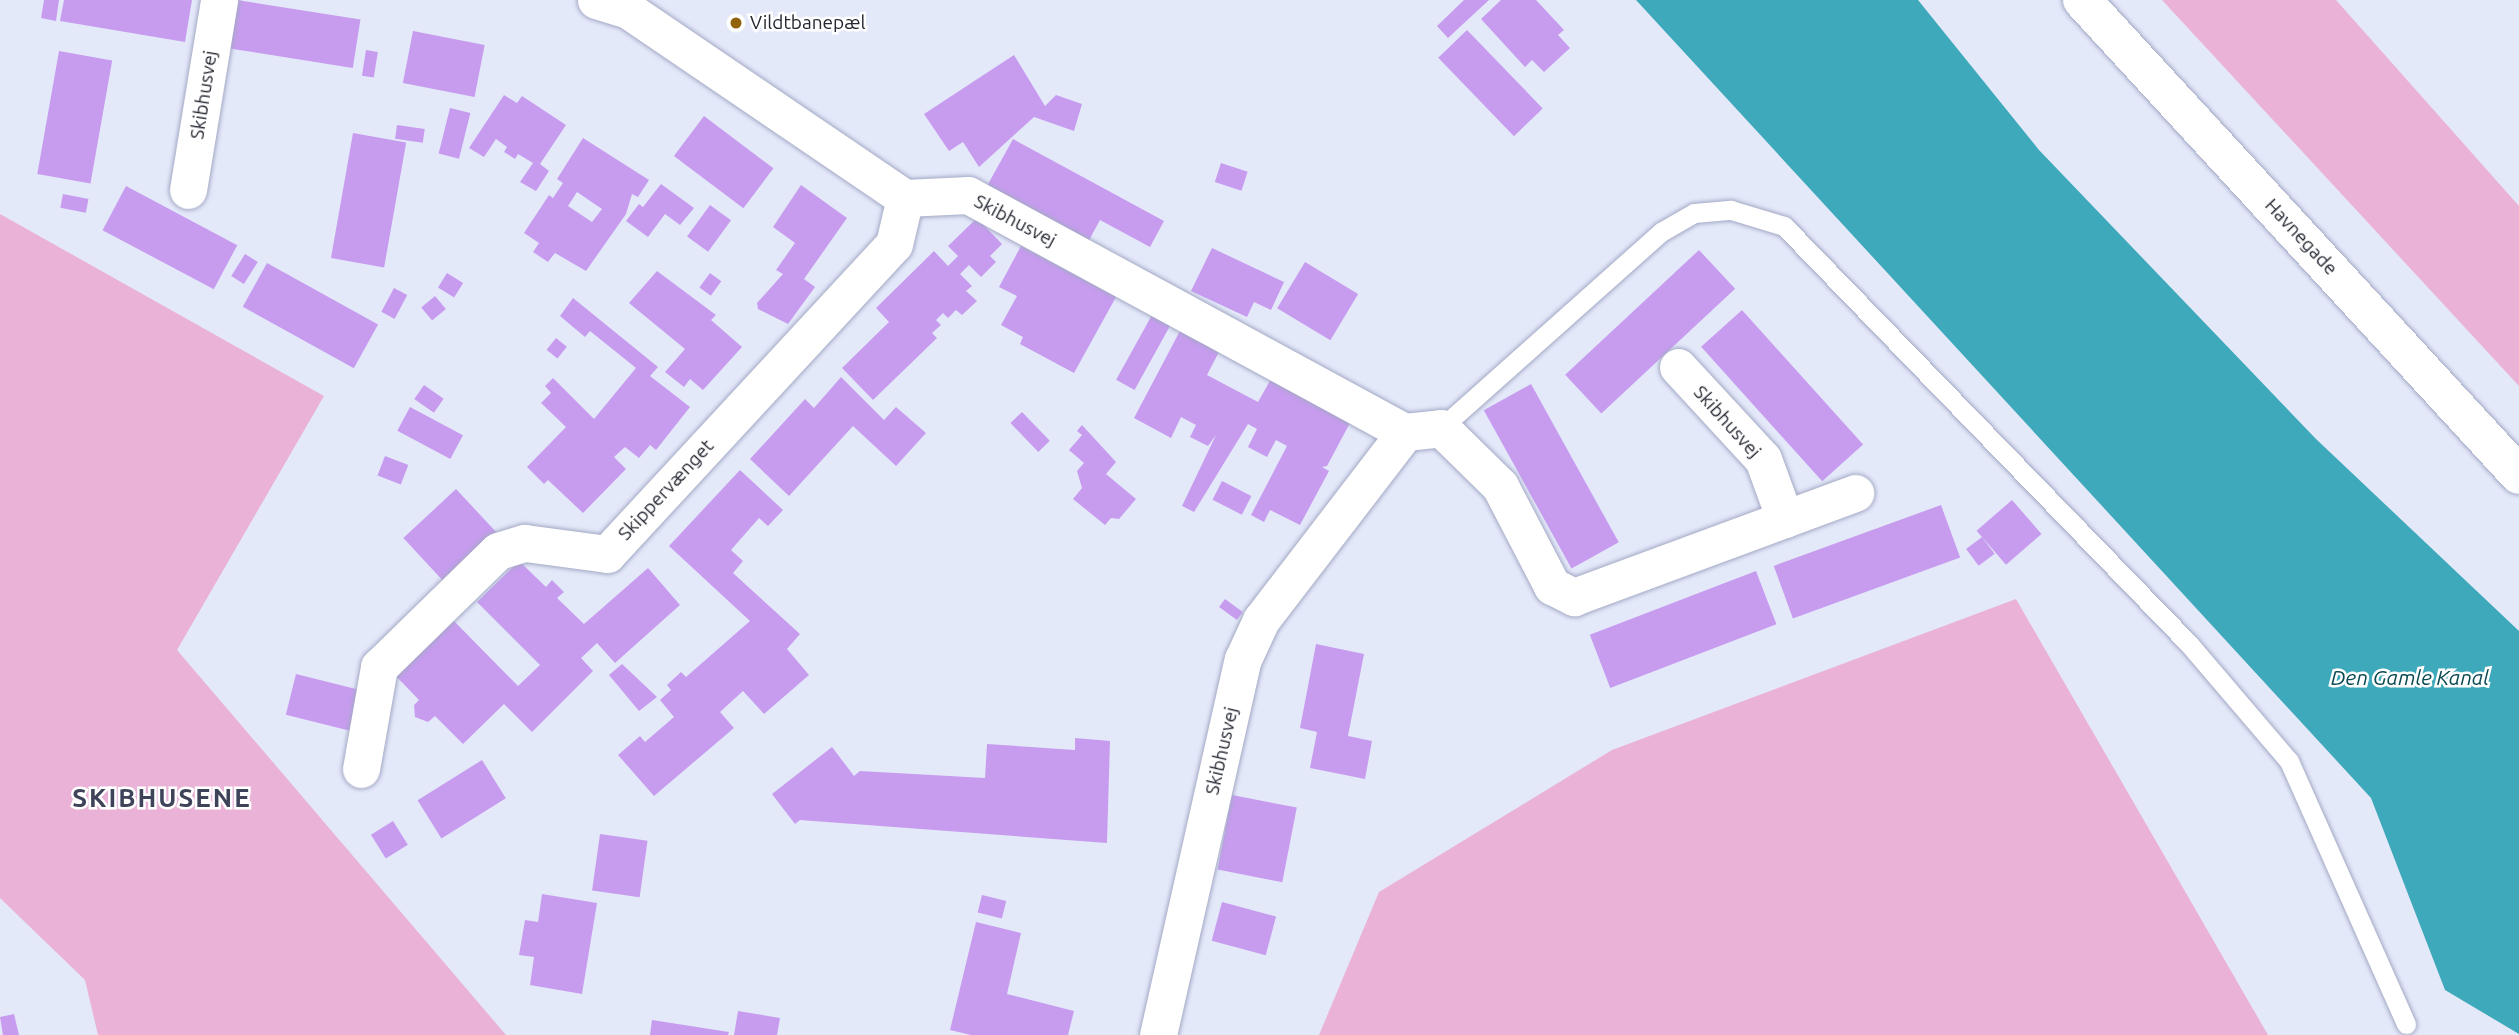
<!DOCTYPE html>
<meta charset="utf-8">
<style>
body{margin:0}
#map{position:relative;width:2519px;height:1035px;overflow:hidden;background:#e4e9fa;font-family:Ubuntu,sans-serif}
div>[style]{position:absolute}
.green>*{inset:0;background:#eab2d7}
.water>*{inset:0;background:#3ea9ba}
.building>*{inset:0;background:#c79cef;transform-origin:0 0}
.roads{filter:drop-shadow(0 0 2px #a3a9c4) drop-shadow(0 0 2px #a3a9c4)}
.service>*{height:19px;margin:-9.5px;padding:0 9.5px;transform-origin:9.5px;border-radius:9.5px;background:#fff}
.minor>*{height:37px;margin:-18.5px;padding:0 18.5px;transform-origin:18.5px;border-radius:18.5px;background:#fff}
.tertiary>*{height:38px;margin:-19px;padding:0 19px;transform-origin:19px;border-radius:19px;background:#fff}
.dots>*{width:19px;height:19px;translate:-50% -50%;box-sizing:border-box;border:4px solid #fff;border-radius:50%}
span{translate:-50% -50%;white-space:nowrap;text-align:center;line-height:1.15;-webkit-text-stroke:5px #fff;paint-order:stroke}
.poi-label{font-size:19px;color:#242631}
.left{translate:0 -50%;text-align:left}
.street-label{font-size:19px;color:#242631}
.water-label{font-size:21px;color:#094a53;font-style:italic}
.district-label{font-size:26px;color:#3e435a;font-weight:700;letter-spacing:2px}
</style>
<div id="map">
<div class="green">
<div style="clip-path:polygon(2162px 0,2336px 0,2519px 206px,2519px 386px)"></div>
<div style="clip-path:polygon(0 214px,324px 396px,177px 650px,506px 1035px,98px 1035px,85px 980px,0 898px)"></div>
<div style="clip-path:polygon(2016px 599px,2268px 1035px,1319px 1035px,1379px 892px,1612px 750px)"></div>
</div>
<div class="water">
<div style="clip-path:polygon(1636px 0,1918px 0,2039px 150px,2316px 439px,2519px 631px,2519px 1034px,2445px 990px,2371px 798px)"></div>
</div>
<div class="building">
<div style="clip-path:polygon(44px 0,59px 0,56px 21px,41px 18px)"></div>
<div style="clip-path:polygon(64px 0,192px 0,185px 42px,60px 21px)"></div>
<div style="left:237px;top:0;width:125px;height:49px;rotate:9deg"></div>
<div style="clip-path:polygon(1464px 0,1489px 0,1448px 38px,1437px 26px)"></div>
<div style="clip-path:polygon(1501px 0,1536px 0,1564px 30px,1558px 35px,1570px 48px,1544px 72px,1532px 60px,1525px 67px,1481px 19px)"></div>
<div style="left:1467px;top:30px;width:109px;height:40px;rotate:46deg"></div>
<div style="left:413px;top:31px;width:73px;height:53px;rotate:11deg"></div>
<div style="left:366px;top:50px;width:12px;height:26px;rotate:9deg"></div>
<div style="left:59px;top:51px;width:54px;height:125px;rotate:10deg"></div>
<div style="clip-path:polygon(1014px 55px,1045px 106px,1056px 95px,1082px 104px,1074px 131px,1034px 117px,979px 167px,963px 142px,949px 151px,924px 114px)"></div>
<div style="clip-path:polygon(504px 95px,517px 103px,522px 96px,566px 125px,540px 164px,549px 171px,536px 191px,520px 182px,533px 163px,518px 154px,515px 159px,504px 152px,507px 147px,496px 139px,484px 157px,469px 148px)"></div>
<div style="left:450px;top:108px;width:21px;height:47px;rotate:14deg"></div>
<div style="left:704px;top:116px;width:87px;height:50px;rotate:37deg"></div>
<div style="left:397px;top:125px;width:28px;height:14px;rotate:8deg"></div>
<div style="left:353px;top:133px;width:54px;height:127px;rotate:10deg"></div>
<div style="clip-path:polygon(evenodd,583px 138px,649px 180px,638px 197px,632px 194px,626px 214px,586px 271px,555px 253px,548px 262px,533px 252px,539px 243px,524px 233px,549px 195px,553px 198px,563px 183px,557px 179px,583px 138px,577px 192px,602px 209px,592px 222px,568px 206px,577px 192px)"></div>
<div style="clip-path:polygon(1013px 139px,1164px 221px,1150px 247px,1100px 220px,1088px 242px,987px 186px)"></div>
<div style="left:1221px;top:163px;width:28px;height:20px;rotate:18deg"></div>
<div style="clip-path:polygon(661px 184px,694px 208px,680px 225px,665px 214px,648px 237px,626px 221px,639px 204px,643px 207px)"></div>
<div style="clip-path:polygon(801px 185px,847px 218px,804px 279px,815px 287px,788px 324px,758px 309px,757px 303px,783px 274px,776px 270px,795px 243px,773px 227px)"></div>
<div style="left:126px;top:186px;width:126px;height:50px;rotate:28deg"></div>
<div style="left:63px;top:194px;width:26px;height:14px;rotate:11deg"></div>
<div style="left:710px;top:205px;width:26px;height:39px;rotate:36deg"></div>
<div style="clip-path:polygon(977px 218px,1002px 244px,990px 256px,996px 262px,981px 277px,969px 265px,960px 274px,972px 286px,966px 291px,977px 301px,962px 315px,956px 310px,948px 318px,943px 313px,936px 320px,941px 325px,932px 333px,937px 338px,873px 400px,842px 368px,889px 322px,876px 308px,934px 251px,948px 266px,958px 256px,948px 246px)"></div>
<div style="clip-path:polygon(1021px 246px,1116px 297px,1074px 373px,1020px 344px,1023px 337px,1001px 325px,1017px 296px,999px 287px)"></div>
<div style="clip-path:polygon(1212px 248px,1284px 282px,1271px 310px,1254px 302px,1247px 317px,1191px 291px)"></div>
<div style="left:1699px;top:250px;width:53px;height:183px;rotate:47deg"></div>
<div style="left:245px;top:254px;width:15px;height:26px;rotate:32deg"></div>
<div style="left:1305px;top:262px;width:62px;height:54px;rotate:31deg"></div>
<div style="left:267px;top:263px;width:127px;height:50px;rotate:29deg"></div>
<div style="clip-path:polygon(657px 271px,716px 315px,711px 320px,742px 347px,703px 390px,690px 379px,684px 387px,665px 372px,685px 349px,629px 303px)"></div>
<div style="left:447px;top:273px;width:19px;height:17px;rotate:32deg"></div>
<div style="left:710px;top:273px;width:14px;height:18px;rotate:36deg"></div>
<div style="left:394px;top:288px;width:15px;height:27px;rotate:28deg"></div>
<div style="left:435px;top:296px;width:17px;height:18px;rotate:50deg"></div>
<div style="clip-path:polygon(573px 298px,658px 367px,650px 376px,690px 407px,656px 450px,650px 445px,639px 458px,625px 447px,614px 457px,626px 469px,583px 513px,548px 480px,544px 484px,527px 467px,566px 427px,541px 403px,551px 393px,545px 386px,553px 378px,594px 419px,636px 368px,590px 331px,585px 337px,560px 316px)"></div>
<div style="left:1742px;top:310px;width:181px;height:55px;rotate:48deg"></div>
<div style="left:1152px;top:315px;width:21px;height:74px;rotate:29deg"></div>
<div style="clip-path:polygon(1181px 329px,1220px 350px,1207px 375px,1258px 402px,1271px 379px,1351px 421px,1327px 466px,1322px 467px,1329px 471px,1300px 525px,1270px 510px,1264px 522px,1251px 515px,1287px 446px,1276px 440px,1267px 457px,1248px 447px,1257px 429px,1248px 424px,1194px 512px,1182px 506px,1216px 435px,1208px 446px,1190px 437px,1196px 425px,1181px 417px,1171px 438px,1134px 418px)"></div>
<div style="left:556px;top:338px;width:14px;height:15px;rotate:39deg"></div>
<div style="clip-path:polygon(841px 377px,884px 420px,896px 407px,926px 433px,896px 466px,853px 426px,789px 496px,750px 459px,805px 399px,814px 408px)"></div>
<div style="left:1531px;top:384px;width:181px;height:54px;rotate:61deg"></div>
<div style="left:424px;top:385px;width:24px;height:17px;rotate:35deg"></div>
<div style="left:410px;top:407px;width:60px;height:27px;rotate:28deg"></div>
<div style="left:1022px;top:412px;width:40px;height:16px;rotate:46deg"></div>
<div style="clip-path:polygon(1082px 425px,1116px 462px,1106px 474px,1136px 499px,1119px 519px,1111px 518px,1105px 525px,1073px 499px,1082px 488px,1077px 471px,1084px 463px,1069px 450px,1082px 435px,1077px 431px)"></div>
<div style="left:385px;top:456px;width:25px;height:21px;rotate:21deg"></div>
<div style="clip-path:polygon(740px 470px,783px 510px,768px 526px,759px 518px,731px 550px,743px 561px,733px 573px,800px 634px,787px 649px,809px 675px,764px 714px,743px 691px,720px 712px,734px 728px,654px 796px,618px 755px,640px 736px,645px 742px,674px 717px,660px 700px,671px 690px,667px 685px,681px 672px,686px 677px,750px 621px,669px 546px)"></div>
<div style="left:1222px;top:481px;width:33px;height:21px;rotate:27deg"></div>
<div style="left:456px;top:489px;width:65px;height:72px;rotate:47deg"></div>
<div style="left:2012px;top:500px;width:45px;height:47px;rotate:49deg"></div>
<div style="left:1941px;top:505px;width:56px;height:178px;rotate:70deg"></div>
<div style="left:1982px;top:537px;width:21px;height:20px;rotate:53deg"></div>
<div style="clip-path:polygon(519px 561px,546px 587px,552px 580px,564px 592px,557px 598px,584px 624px,648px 568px,680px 605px,615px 663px,597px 643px,581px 658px,593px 671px,532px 732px,504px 704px,463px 744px,435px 716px,428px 722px,415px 717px,414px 705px,419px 700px,393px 673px,450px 617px,518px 686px,540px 665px,477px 602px)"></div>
<div style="left:1756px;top:571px;width:57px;height:178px;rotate:69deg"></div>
<div style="left:1225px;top:599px;width:22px;height:10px;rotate:36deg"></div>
<div style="clip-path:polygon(1316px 644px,1364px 654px,1348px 736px,1372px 741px,1365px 779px,1310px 768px,1317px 732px,1300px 728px)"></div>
<div style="clip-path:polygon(622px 664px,657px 697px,639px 711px,609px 675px)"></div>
<div style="left:296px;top:674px;width:68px;height:42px;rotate:14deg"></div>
<div style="clip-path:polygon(1075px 738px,1110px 741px,1107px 843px,800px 820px,795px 824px,772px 794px,832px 747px,854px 776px,860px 771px,985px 778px,987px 744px,1075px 750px)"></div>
<div style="left:482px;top:760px;width:45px;height:76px;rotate:58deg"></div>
<div style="left:1232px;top:795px;width:66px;height:76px;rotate:11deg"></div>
<div style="left:393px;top:821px;width:28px;height:26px;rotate:58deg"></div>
<div style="left:600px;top:834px;width:48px;height:57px;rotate:8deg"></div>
<div style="clip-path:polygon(542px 894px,597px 903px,582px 994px,530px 985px,534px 957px,519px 955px,525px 920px,538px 922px)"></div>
<div style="left:982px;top:895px;width:25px;height:18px;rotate:14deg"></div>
<div style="left:1222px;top:902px;width:56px;height:40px;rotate:15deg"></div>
<div style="clip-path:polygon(976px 922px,1021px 933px,1007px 994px,1074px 1011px,1068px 1035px,971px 1035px,950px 1030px)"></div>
<div style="clip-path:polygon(738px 1011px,780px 1018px,777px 1035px,734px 1035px)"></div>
<div style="clip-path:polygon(14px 1014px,19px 1035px,3px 1035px,0 1017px)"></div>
<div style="clip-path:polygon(652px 1020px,729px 1032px,728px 1035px,650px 1035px)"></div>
</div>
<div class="roads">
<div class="service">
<div style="left:1441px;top:428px;width:295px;rotate:-41.7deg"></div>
<div style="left:1661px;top:232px;width:38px;rotate:-30deg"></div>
<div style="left:1694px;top:213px;width:37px;rotate:-5deg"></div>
<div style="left:1731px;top:210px;width:55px;rotate:16.8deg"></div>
<div style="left:1784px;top:226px;width:582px;rotate:45.9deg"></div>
<div style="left:2189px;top:644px;width:154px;rotate:49.5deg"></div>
<div style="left:2289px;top:761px;width:288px;rotate:66deg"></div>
</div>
<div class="minor">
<div style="left:596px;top:0;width:34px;rotate:17deg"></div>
<div style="left:628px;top:10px;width:335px;rotate:34.2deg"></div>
<div style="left:905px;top:198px;width:63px;rotate:-2.7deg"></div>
<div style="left:968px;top:195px;width:497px;rotate:28.5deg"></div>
<div style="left:1405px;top:432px;width:36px;rotate:-6deg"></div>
<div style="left:1441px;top:428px;width:83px;rotate:44.5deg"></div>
<div style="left:1500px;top:486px;width:113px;rotate:62.5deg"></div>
<div style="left:1552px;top:586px;width:25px;rotate:27deg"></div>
<div style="left:1574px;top:597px;width:300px;rotate:-20.3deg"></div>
<div style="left:188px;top:190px;width:193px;rotate:-80.7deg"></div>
<div style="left:1678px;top:367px;width:125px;rotate:47.3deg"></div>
<div style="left:1763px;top:459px;width:64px;rotate:69.9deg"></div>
<div style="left:361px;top:769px;width:104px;rotate:-80deg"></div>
<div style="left:379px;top:667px;width:166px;rotate:-44.3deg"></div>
<div style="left:498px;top:551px;width:28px;rotate:-17deg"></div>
<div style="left:525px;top:543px;width:83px;rotate:7.6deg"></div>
<div style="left:607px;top:554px;width:422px;rotate:-47.2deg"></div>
<div style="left:894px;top:244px;width:47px;rotate:-76.6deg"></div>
<div style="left:1158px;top:1035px;width:385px;rotate:-77.3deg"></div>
<div style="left:1243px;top:659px;width:43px;rotate:-65.2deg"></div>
<div style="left:1261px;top:620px;width:237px;rotate:-52.5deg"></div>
</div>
<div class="tertiary">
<div style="left:2082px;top:0;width:645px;rotate:47.39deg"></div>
</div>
</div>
<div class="dots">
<div style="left:736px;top:23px;background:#90630c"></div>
</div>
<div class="poi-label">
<span class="left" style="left:750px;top:23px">Vildtbanepæl</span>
</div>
<div class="street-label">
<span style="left:204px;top:95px;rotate:-81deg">Skibhusvej</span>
<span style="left:1015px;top:221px;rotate:28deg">Skibhusvej</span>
<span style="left:2301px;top:237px;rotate:47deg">Havnegade</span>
<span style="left:1727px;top:422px;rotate:48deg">Skibhusvej</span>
<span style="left:666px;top:490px;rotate:-47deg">Skippervænget</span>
<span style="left:1222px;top:751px;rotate:-77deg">Skibhusvej</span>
</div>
<div class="water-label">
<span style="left:2410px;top:677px">Den Gamle Kanal</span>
</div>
<div class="district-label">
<span style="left:162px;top:798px">SKIBHUSENE</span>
</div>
</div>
